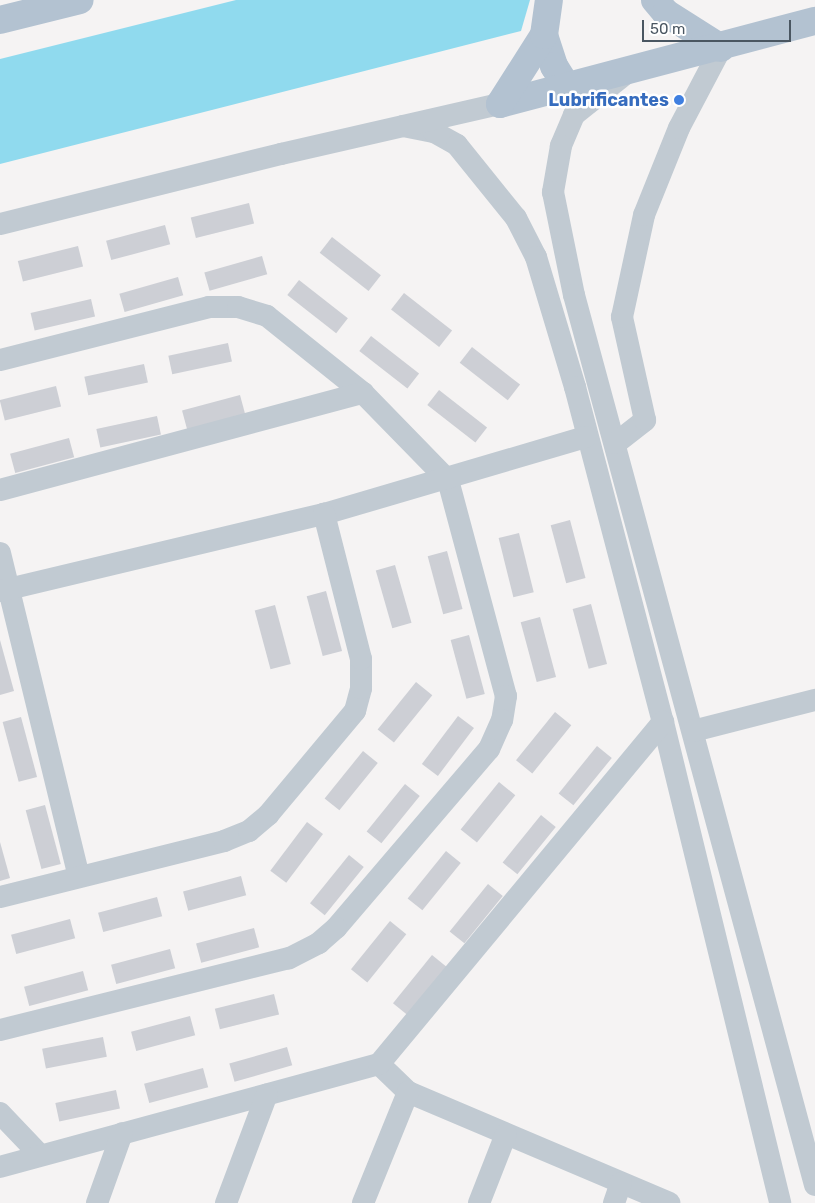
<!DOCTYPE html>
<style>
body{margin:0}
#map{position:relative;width:815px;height:1203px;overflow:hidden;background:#f5f3f3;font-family:Rubik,sans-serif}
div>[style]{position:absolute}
.water>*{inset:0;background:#90daee}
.building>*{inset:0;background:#cdcfd5;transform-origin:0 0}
.minor>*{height:22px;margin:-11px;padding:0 11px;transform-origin:11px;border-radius:11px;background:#c1cad2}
.major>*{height:28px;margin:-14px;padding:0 14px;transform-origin:14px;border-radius:14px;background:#b3c2d1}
.dots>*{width:14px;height:14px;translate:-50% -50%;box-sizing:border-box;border:2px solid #fff;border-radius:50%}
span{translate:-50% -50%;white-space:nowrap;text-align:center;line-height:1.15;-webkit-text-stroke:5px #fff;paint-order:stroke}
.shop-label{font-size:18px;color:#366cbe;font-weight:700}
.right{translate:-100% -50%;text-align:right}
.scale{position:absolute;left:642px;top:20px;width:149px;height:22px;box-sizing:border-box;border:2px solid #4a5661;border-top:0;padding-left:6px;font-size:15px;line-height:18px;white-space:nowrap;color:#4a5661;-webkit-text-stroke:4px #fff;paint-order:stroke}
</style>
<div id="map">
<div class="water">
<div style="clip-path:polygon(236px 0,530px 0,521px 31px,0 164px,0 59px)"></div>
</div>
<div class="building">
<div style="left:249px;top:203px;width:21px;height:60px;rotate:76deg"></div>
<div style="left:165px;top:225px;width:20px;height:61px;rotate:75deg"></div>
<div style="left:332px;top:237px;width:62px;height:20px;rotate:38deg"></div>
<div style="left:78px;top:246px;width:21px;height:62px;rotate:76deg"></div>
<div style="left:262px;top:256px;width:19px;height:60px;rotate:74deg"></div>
<div style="left:178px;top:277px;width:19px;height:61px;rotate:74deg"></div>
<div style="left:299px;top:280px;width:62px;height:19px;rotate:38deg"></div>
<div style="left:404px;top:293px;width:61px;height:21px;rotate:38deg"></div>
<div style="left:91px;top:299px;width:18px;height:62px;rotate:77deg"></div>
<div style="left:371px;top:336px;width:61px;height:19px;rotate:38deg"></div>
<div style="left:228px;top:343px;width:19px;height:61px;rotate:78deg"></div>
<div style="left:472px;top:347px;width:61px;height:20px;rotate:38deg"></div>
<div style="left:144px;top:364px;width:19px;height:61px;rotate:78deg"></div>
<div style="left:56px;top:386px;width:21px;height:58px;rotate:76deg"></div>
<div style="left:439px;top:390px;width:61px;height:19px;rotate:38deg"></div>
<div style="left:240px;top:395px;width:20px;height:60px;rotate:75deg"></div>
<div style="left:157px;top:416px;width:19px;height:62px;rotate:78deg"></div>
<div style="left:69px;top:438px;width:20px;height:61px;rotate:75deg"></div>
<div style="left:570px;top:520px;width:60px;height:20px;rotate:75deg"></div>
<div style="left:519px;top:533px;width:61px;height:21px;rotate:76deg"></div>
<div style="left:447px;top:551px;width:60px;height:20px;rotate:75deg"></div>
<div style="left:395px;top:565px;width:60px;height:20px;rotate:74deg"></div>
<div style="left:326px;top:591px;width:62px;height:20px;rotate:75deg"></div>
<div style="left:591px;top:604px;width:62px;height:19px;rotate:75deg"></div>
<div style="left:275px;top:605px;width:61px;height:21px;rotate:75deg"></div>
<div style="left:540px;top:617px;width:62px;height:20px;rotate:75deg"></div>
<div style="left:469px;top:635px;width:61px;height:19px;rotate:75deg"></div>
<div style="clip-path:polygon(0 640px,14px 691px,0 695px)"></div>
<div style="left:416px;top:682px;width:21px;height:61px;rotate:39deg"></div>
<div style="left:555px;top:712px;width:21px;height:62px;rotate:39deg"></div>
<div style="left:458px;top:716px;width:20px;height:60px;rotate:37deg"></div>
<div style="left:21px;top:717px;width:62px;height:19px;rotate:75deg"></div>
<div style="left:597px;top:746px;width:19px;height:61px;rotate:39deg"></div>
<div style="left:363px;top:751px;width:19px;height:61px;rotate:39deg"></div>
<div style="left:499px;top:782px;width:21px;height:61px;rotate:39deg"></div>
<div style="left:405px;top:784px;width:19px;height:61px;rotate:39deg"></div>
<div style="left:45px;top:805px;width:61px;height:20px;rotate:75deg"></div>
<div style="left:541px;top:815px;width:19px;height:61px;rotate:39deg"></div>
<div style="left:307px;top:822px;width:20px;height:61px;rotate:37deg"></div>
<div style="clip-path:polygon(0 842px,10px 878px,0 881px)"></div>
<div style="left:446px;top:851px;width:19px;height:61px;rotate:39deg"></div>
<div style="left:349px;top:855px;width:19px;height:62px;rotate:39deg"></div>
<div style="left:241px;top:876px;width:20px;height:60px;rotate:75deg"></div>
<div style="left:488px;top:884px;width:19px;height:61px;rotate:39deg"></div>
<div style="left:157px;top:897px;width:20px;height:61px;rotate:75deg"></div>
<div style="left:70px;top:919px;width:20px;height:61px;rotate:75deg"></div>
<div style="left:390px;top:921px;width:21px;height:62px;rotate:39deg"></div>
<div style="left:254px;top:928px;width:20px;height:60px;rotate:75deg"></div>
<div style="left:170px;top:949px;width:20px;height:61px;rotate:75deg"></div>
<div style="left:432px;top:955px;width:19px;height:62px;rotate:39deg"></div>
<div style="left:83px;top:971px;width:20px;height:61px;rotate:75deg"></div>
<div style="left:274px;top:994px;width:21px;height:61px;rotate:76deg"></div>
<div style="left:190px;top:1016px;width:20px;height:61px;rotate:75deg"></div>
<div style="left:103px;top:1037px;width:20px;height:62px;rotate:79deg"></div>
<div style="left:287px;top:1047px;width:19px;height:60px;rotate:74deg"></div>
<div style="left:203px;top:1068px;width:20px;height:61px;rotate:75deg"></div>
<div style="left:116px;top:1090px;width:19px;height:62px;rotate:78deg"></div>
</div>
<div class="minor">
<div style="left:628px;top:72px;width:69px;rotate:141.5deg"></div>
<div style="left:574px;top:115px;width:34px;rotate:113deg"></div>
<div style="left:561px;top:146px;width:47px;rotate:99.9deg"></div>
<div style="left:553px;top:192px;width:105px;rotate:78.5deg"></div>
<div style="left:574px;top:295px;width:922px;rotate:74.85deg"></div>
<div style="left:403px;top:126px;width:32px;rotate:11deg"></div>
<div style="left:434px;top:132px;width:26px;rotate:29deg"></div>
<div style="left:457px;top:145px;width:94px;rotate:51.1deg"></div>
<div style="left:516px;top:218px;width:44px;rotate:62.9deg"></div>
<div style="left:536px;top:257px;width:136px;rotate:73.3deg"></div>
<div style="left:575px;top:387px;width:346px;rotate:75.3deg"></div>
<div style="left:663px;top:722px;width:495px;rotate:76.3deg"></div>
<div style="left:0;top:224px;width:290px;rotate:-14deg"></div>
<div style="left:281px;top:154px;width:225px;rotate:-12.9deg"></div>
<div style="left:0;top:360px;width:216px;rotate:-14.2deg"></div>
<div style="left:209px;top:307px;width:29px"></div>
<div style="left:238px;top:307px;width:30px;rotate:17deg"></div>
<div style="left:267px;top:316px;width:123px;rotate:38.7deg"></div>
<div style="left:363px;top:393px;width:122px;rotate:45.7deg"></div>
<div style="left:448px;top:480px;width:224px;rotate:75deg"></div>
<div style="left:506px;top:696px;width:24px;rotate:99deg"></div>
<div style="left:502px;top:720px;width:32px;rotate:114deg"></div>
<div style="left:489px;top:749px;width:235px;rotate:130.5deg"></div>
<div style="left:336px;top:928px;width:23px;rotate:139deg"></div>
<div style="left:319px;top:943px;width:34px;rotate:153deg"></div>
<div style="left:289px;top:958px;width:298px;rotate:166deg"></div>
<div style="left:616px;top:443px;width:37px;rotate:-38deg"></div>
<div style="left:645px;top:420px;width:106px;rotate:-102.6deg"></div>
<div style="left:622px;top:317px;width:104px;rotate:-77.8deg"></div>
<div style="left:644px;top:215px;width:94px;rotate:-68.1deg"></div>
<div style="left:679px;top:128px;width:90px;rotate:-62.3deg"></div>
<div style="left:0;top:490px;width:376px;rotate:-15deg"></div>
<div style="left:0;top:553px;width:333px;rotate:76.3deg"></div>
<div style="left:0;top:591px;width:333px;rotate:-13.4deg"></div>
<div style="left:324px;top:514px;width:273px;rotate:-16.4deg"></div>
<div style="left:693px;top:731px;width:126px;rotate:-14.3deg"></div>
<div style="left:0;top:897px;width:231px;rotate:-14deg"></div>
<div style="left:224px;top:841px;width:27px;rotate:-22deg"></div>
<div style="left:249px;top:831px;width:25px;rotate:-40deg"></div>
<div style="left:268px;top:815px;width:136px;rotate:-50.1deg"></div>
<div style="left:355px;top:711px;width:24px;rotate:-75deg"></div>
<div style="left:361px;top:688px;width:29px;rotate:-90deg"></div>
<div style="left:361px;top:659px;width:150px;rotate:-104.3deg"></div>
<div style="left:379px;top:1064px;width:40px;rotate:44deg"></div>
<div style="left:408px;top:1092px;width:284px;rotate:23deg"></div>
<div style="left:0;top:1113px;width:58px;rotate:46.4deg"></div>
<div style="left:0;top:1167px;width:393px;rotate:-15.2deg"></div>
<div style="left:379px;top:1064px;width:445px;rotate:-50.3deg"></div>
<div style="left:97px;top:1203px;width:74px;rotate:-70.3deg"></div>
<div style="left:226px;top:1203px;width:116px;rotate:-69.4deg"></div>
<div style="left:363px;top:1203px;width:120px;rotate:-67.9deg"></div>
<div style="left:479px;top:1203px;width:74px;rotate:-68.6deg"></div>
<div style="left:614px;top:1203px;width:21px;rotate:-71deg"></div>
</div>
<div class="major">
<div style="left:655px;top:0;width:17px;rotate:50deg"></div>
<div style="left:666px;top:13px;width:65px;rotate:32.5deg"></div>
<div style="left:0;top:20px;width:82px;rotate:-14deg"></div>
<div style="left:544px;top:35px;width:33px;rotate:72deg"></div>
<div style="left:554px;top:66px;width:25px;rotate:58deg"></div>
<div style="left:500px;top:104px;width:326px;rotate:-14.8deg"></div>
<div style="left:500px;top:104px;width:82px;rotate:-57.5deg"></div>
<div style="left:544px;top:35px;width:35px;rotate:-82deg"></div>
</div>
<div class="dots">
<div style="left:679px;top:100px;background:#3f7fe0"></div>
</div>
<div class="shop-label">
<span class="right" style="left:669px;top:100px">Lubrificantes</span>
</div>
<div class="scale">50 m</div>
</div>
